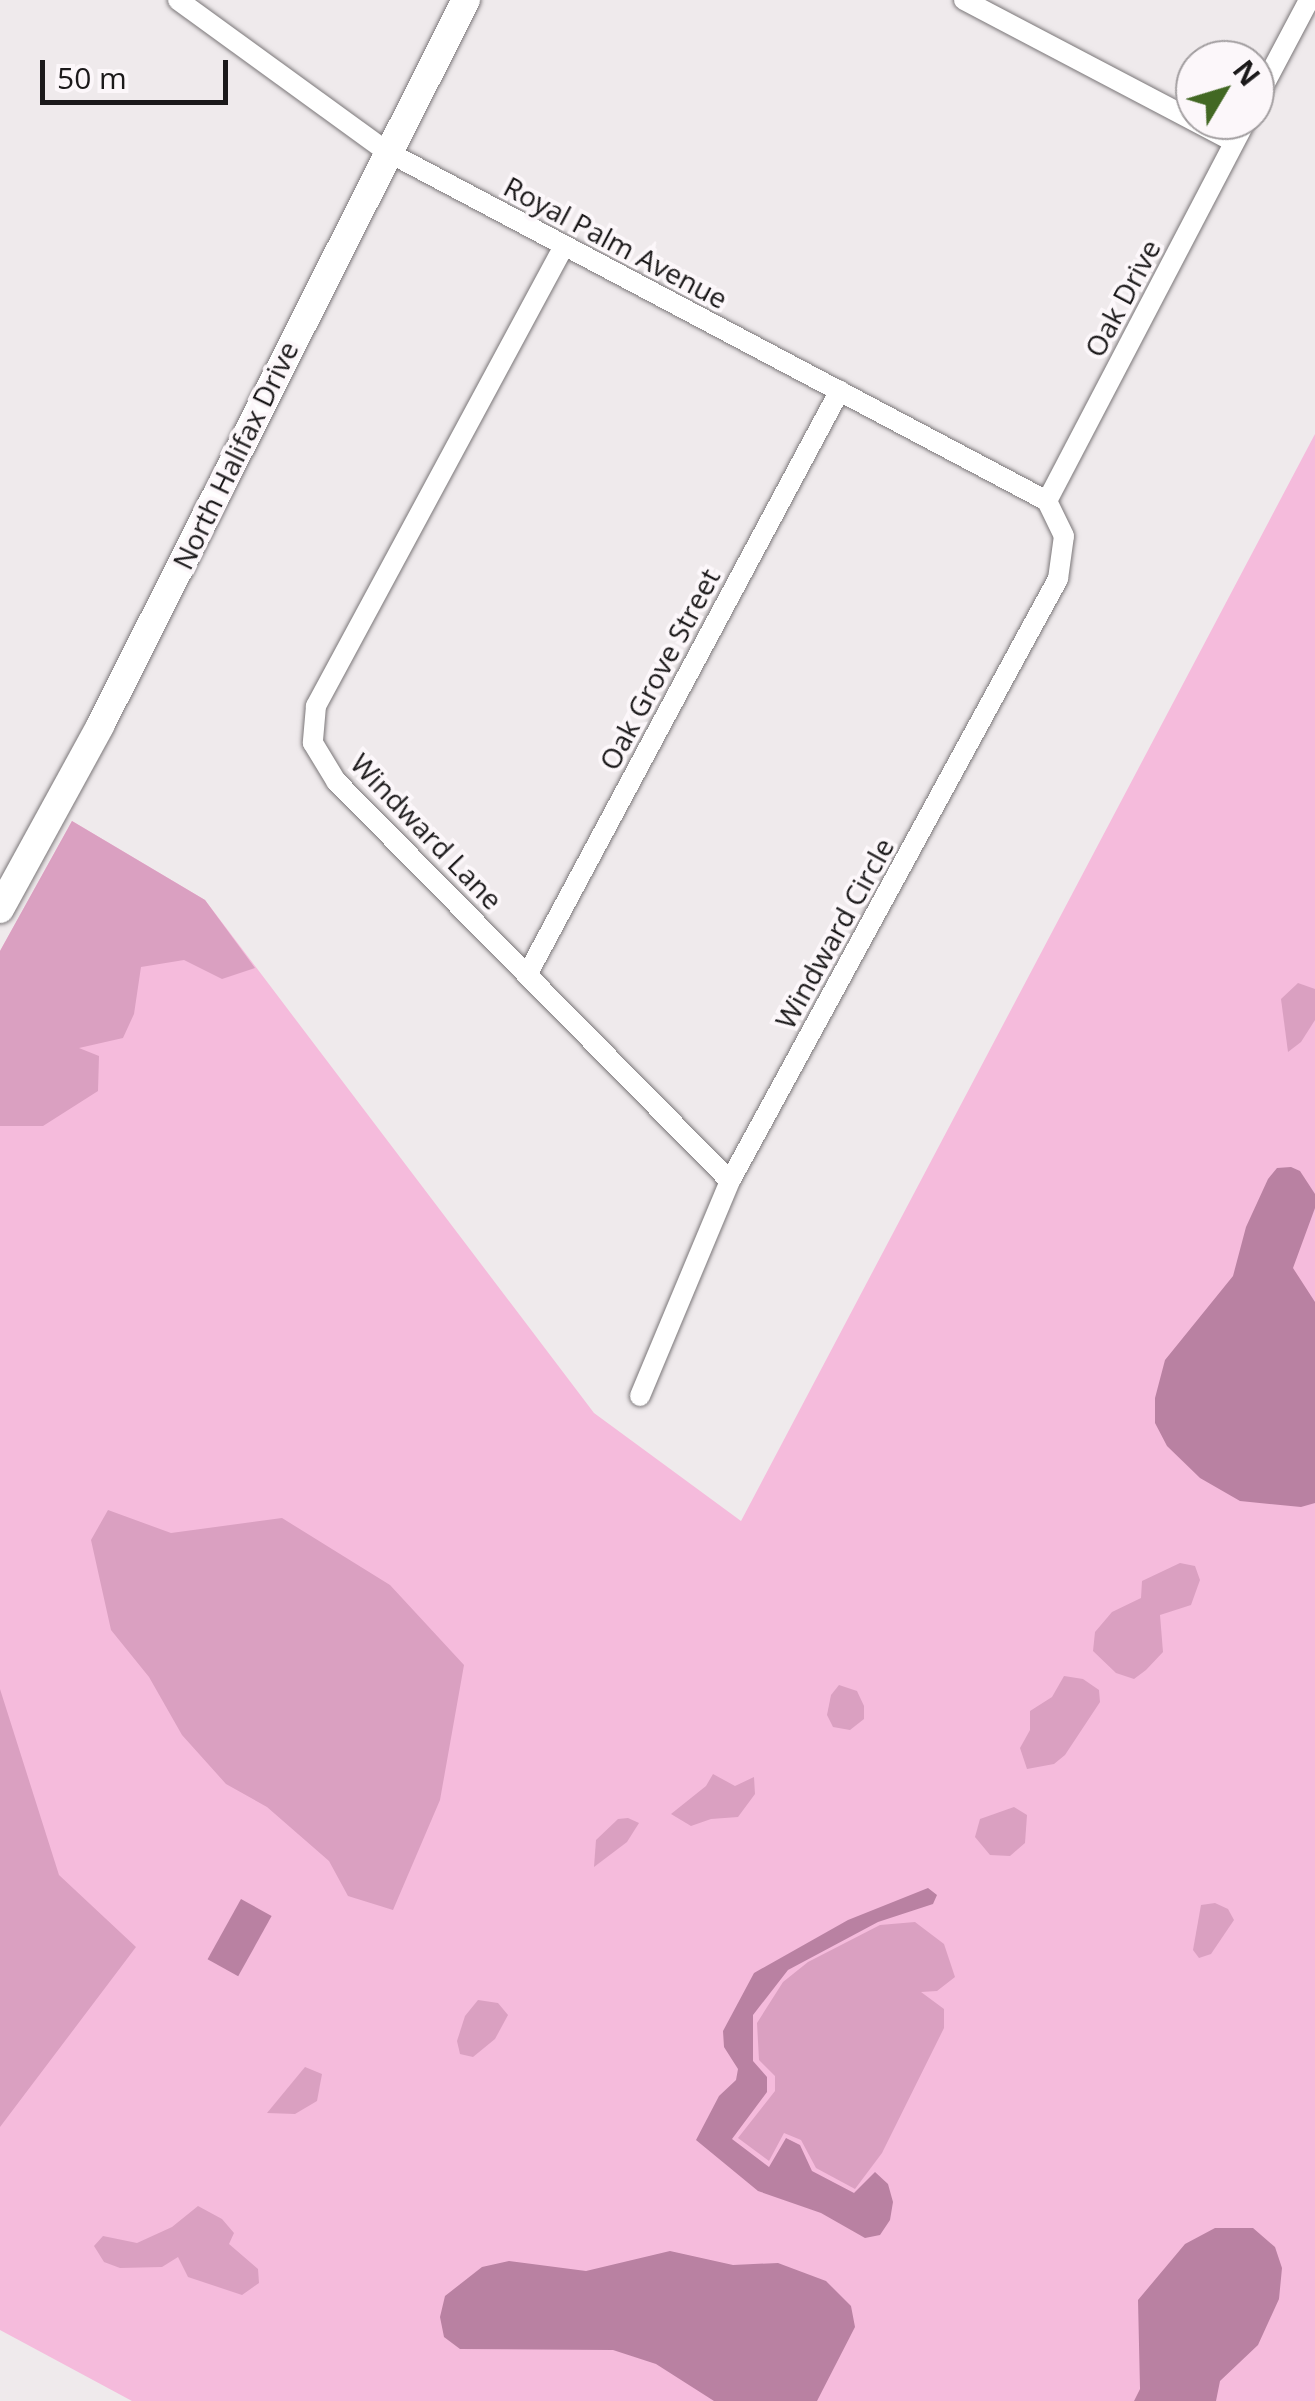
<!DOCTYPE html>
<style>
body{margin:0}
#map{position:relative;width:1315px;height:2401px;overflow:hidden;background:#efeaec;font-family:"Open Sans",sans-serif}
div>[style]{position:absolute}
.green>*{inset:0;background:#f5bbdc}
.forest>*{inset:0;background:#daa0c1}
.water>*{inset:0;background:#b981a2;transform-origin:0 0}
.roads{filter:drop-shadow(0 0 2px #7a7678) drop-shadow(0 0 2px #7a7678)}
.street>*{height:20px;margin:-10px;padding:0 10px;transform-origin:10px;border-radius:10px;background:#fff}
.secondary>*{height:28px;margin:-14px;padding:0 14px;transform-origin:14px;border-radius:14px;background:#fff}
span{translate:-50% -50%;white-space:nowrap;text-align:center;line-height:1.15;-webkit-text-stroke:8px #fcf7fa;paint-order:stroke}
.street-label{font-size:28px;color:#1b191a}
.north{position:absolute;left:1175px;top:40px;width:100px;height:100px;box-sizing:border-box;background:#fcf7fa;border:2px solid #a29ea0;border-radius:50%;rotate:52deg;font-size:28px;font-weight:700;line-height:40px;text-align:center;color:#1b191a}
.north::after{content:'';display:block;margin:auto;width:35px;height:45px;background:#426823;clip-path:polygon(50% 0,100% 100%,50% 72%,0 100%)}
.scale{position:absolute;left:40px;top:60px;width:188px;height:45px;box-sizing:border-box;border:5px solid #1b191a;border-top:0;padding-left:12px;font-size:30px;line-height:35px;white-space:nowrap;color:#1b191a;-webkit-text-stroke:8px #fcf7fa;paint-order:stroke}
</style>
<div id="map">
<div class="green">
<div style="clip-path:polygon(1315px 434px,1315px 2401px,132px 2401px,0 2330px,0 951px,72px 821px,205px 900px,594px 1413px,741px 1521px)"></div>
</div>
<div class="forest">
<div style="clip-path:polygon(72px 821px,205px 900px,255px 968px,222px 979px,184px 960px,141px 967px,134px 1014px,123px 1038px,79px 1048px,99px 1056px,98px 1091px,43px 1126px,0 1126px,0 951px)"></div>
<div style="clip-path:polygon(1298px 983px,1315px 989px,1315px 1020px,1301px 1042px,1288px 1052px,1281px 999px)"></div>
<div style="clip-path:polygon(108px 1510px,171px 1533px,282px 1518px,390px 1585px,464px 1665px,440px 1800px,393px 1910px,348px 1896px,329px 1861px,267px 1807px,226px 1784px,182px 1735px,149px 1677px,111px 1630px,91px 1540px)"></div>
<div style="clip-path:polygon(1180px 1563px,1195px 1566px,1200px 1580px,1191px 1605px,1160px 1615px,1163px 1652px,1146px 1670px,1134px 1679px,1116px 1673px,1093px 1651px,1095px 1632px,1112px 1612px,1141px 1598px,1142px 1581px)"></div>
<div style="clip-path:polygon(1064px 1676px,1083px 1679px,1099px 1690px,1100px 1702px,1065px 1755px,1054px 1764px,1027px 1769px,1020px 1748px,1030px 1730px,1030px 1711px,1052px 1697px)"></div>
<div style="clip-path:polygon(839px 1685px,857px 1691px,864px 1706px,864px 1719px,850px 1730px,833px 1727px,827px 1715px,831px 1695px)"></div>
<div style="clip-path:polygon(0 1689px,59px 1875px,136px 1947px,0 2127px)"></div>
<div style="clip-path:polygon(713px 1774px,735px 1786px,754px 1777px,755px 1794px,738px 1817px,711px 1819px,691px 1826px,671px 1814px,706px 1786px)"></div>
<div style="clip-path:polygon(1014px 1807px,1027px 1815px,1025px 1843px,1010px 1856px,990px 1855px,975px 1837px,980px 1819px)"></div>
<div style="clip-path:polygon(628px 1818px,639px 1823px,627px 1842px,594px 1867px,596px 1840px,618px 1819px)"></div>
<div style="clip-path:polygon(1215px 1903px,1228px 1909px,1234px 1920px,1211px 1954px,1199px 1958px,1193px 1950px,1201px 1905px)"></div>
<div style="clip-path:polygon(915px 1922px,944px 1944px,955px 1977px,937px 1991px,921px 1992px,944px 2009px,944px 2028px,882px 2153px,855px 2189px,816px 2168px,801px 2140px,784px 2133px,769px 2161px,738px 2138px,775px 2091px,775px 2076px,759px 2060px,757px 2023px,783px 1982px,808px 1962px,880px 1925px)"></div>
<div style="clip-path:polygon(478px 2000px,498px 2003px,508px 2015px,495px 2039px,473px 2057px,460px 2054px,457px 2041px,465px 2016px)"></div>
<div style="clip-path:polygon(305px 2067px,322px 2074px,317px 2101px,295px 2114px,267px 2113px)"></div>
<div style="clip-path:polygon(198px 2206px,222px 2219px,234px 2233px,229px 2244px,258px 2269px,259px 2283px,242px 2295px,188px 2277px,178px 2257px,162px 2267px,120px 2268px,104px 2262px,94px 2246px,103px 2236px,137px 2243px,172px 2227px)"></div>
</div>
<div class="water">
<div style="clip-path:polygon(1291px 1167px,1300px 1171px,1315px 1194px,1315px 1208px,1293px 1268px,1315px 1302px,1315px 1503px,1301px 1507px,1240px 1501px,1200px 1478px,1167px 1446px,1155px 1423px,1155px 1398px,1165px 1360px,1233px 1276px,1246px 1227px,1268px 1179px,1277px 1168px)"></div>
<div style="clip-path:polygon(928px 1888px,937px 1895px,933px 1904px,878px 1922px,788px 1970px,753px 2015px,753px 2061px,767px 2077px,767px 2092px,732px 2139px,769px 2167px,786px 2138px,800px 2145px,812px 2171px,854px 2193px,875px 2172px,888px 2184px,893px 2202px,890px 2220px,880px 2235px,865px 2238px,821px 2213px,758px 2191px,696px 2140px,719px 2096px,736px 2080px,738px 2069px,724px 2047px,723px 2031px,754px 1973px,848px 1920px)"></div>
<div style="left:241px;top:1899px;width:35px;height:69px;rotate:29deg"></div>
<div style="clip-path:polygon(1215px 2228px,1253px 2228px,1275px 2247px,1282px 2268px,1279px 2299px,1258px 2345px,1220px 2381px,1216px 2401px,1134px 2401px,1140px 2389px,1138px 2300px,1185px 2244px)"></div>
<div style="clip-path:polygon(670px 2251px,733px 2265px,778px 2263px,826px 2281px,851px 2306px,855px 2327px,817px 2401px,714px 2401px,656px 2364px,613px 2350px,460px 2349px,444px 2337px,440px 2317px,445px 2296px,482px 2267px,509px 2261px,586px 2271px)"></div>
</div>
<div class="roads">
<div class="street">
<div style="left:178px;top:0;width:257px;rotate:36deg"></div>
<div style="left:386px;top:151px;width:748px;rotate:27.9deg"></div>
<div style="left:964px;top:0;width:305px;rotate:27.7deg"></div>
<div style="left:1255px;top:102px;width:115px;rotate:-62.1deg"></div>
<div style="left:564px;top:246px;width:523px;rotate:118.33deg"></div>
<div style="left:316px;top:706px;width:37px;rotate:95deg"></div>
<div style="left:313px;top:743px;width:44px;rotate:58.8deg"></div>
<div style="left:336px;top:781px;width:561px;rotate:45.43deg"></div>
<div style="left:1047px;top:501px;width:430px;rotate:-62.4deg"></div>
<div style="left:527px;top:975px;width:663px;rotate:-61.85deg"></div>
<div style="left:640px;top:1396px;width:233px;rotate:-67.3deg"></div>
<div style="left:730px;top:1181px;width:686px;rotate:-61.42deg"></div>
<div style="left:1058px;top:579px;width:43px;rotate:-82.1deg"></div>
<div style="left:1064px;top:536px;width:39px;rotate:-116deg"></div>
</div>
<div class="secondary">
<div style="left:0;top:909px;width:209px;rotate:-61.3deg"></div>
<div style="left:100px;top:726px;width:813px;rotate:-63.25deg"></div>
</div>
</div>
<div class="street-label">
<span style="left:616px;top:242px;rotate:28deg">Royal Palm Avenue</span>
<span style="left:1122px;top:298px;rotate:-62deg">Oak Drive</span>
<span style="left:235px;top:455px;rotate:-64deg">North Halifax Drive</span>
<span style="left:659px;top:669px;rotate:-62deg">Oak Grove Street</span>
<span style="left:427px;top:831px;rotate:46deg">Windward Lane</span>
<span style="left:834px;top:933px;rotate:-61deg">Windward Circle</span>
</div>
<div class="north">N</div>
<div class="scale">50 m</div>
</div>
